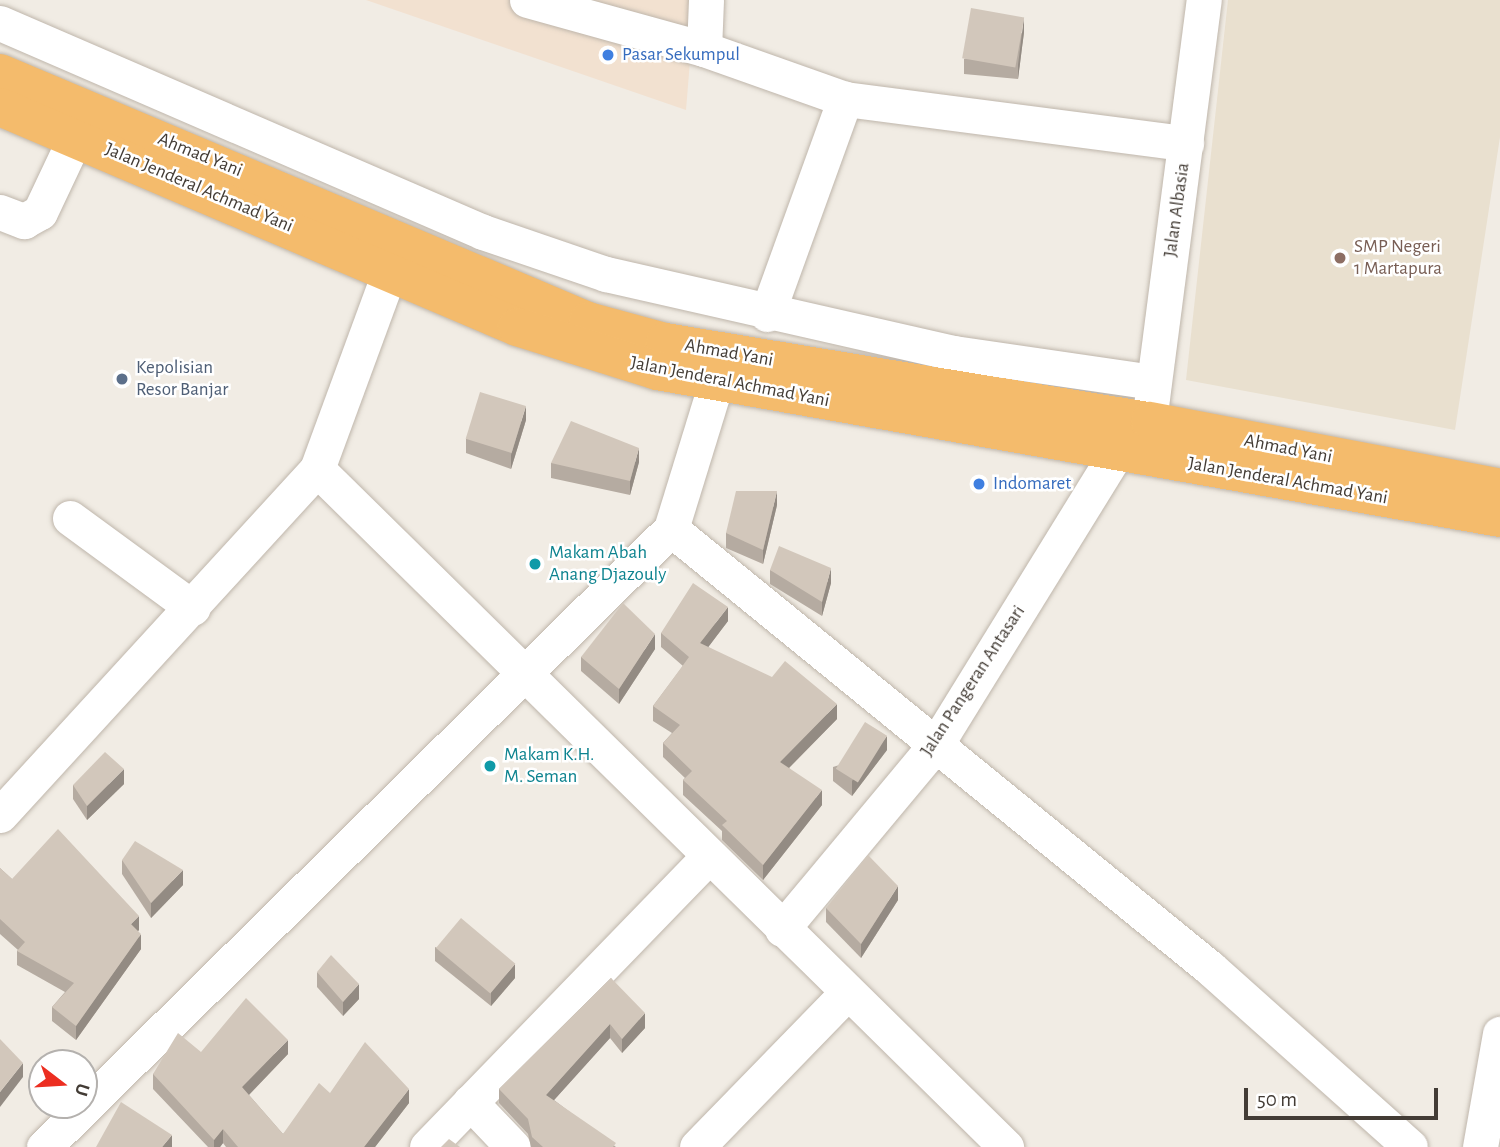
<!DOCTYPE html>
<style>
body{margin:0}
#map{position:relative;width:1500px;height:1147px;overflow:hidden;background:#f1ece4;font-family:"Alegreya Sans",sans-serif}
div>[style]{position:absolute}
.commercial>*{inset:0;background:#f2e1d0}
.education>*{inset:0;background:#e9e0cf}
.roads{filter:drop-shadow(0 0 2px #bfb6ab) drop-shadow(0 0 2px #bfb6ab)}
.minor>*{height:35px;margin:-17.5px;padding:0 17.5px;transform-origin:17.5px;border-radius:17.5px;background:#fff}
.highway>*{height:38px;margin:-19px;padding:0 19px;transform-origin:19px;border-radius:19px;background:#f4bb6c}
.wall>*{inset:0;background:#b5aba1}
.shaded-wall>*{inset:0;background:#938b83}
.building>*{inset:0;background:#d2c7bb;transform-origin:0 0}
.dots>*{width:19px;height:19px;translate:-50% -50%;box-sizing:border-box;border:4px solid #fff;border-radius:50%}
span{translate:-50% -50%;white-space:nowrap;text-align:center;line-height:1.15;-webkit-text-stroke:5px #fff;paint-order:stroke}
.shop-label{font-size:19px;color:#366cbe}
.left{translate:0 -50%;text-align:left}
.street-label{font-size:19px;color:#433c35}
.education-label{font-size:19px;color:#785e54}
.service-label{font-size:19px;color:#4e5e75}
.culture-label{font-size:19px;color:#0d838f}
.north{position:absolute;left:28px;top:1049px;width:70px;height:70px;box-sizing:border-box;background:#fff;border:2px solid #b4b1ae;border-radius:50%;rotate:107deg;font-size:19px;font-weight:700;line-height:28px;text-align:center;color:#433c35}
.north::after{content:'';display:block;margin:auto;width:24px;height:32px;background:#ec2e21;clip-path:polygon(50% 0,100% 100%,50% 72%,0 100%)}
.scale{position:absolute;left:1244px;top:1088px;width:194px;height:32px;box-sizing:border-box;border:4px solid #433c35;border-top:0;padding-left:9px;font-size:21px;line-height:24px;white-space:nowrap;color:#433c35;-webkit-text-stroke:5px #fff;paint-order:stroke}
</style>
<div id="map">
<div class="commercial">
<div style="clip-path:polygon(366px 0,695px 0,686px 110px)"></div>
</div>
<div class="education">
<div style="clip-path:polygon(1228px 0,1500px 0,1500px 137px,1455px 430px,1186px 380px)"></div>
</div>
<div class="roads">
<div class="minor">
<div style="left:527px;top:0;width:184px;rotate:15.5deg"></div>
<div style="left:706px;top:0;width:49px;rotate:92.3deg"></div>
<div style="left:704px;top:49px;width:150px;rotate:19.5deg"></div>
<div style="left:845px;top:99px;width:344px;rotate:7.4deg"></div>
<div style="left:0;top:23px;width:526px;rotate:23.4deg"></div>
<div style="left:483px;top:232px;width:130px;rotate:18.9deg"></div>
<div style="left:606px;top:274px;width:357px;rotate:12.8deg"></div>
<div style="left:954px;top:353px;width:201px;rotate:8.3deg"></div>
<div style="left:0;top:212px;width:26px;rotate:21deg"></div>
<div style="left:24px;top:221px;width:18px;rotate:-29deg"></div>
<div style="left:40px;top:212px;width:84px;rotate:-64.7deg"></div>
<div style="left:767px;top:314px;width:229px;rotate:-70.1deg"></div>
<div style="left:1151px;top:406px;width:409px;rotate:-82.6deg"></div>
<div style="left:317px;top:469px;width:967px;rotate:44.54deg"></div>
<div style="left:70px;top:518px;width:152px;rotate:36.2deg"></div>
<div style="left:671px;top:529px;width:153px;rotate:-72.9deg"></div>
<div style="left:0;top:815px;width:469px;rotate:-47.5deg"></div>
<div style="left:317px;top:469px;width:211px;rotate:-69.8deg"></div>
<div style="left:782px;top:929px;width:242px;rotate:-50.2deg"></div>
<div style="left:937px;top:743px;width:343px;rotate:-58.3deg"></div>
<div style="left:470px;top:1102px;width:62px;rotate:46.3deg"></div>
<div style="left:44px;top:1147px;width:880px;rotate:-44.59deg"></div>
<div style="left:671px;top:529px;width:695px;rotate:39.16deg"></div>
<div style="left:1210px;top:968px;width:268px;rotate:41.8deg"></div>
<div style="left:427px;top:1147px;width:404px;rotate:-45.9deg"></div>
<div style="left:697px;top:1147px;width:215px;rotate:-45.8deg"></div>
<div style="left:1480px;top:1147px;width:115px;rotate:-80deg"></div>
</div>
<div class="highway">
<div style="left:0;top:73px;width:638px;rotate:22.87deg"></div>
<div style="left:588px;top:321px;width:80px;rotate:15.3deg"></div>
<div style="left:665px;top:342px;width:491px;rotate:9.3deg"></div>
<div style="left:1150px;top:421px;width:356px;rotate:10.8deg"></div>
<div style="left:0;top:107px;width:562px;rotate:23.05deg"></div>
<div style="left:517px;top:327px;width:147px;rotate:17.4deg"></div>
<div style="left:657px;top:371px;width:856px;rotate:9.89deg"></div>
</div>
</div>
<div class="wall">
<div style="clip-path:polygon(1024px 32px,1018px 79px,964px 74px,964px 59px)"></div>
<div style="clip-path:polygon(526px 420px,511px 469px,466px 453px,466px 439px)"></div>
<div style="clip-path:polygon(639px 462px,630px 495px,551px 478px,551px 463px)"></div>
<div style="clip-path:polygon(777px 505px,763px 564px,726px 548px,726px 533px)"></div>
<div style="clip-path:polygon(770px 570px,831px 583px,822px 616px,770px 584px)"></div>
<div style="clip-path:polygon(728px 621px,708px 647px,837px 719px,789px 768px,822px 805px,763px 880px,722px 840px,722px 831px,683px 795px,683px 780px,685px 778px,663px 757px,663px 743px,672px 733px,653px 721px,653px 706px,683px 666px,661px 647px,661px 633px)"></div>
<div style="clip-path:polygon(655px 649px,619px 704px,581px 671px,581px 657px)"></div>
<div style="clip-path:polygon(887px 750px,852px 796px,833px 781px,833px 767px)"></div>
<div style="clip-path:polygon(124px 784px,87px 820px,73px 799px,73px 785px)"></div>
<div style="clip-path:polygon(122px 860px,183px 885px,151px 918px,122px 874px)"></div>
<div style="clip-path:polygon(0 868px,12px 879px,139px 930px,138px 931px,141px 949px,76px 1040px,52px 1021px,52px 1007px,65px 992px,17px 965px,17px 951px,18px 950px,0 934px)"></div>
<div style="clip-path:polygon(898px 900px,861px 958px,826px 922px,826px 908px)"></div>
<div style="clip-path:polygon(435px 947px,515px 978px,491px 1006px,435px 961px)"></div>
<div style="clip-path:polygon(317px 972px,359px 999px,343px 1016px,317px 987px)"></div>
<div style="clip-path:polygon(611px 978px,645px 1028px,622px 1053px,610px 1038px,554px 1100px,616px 1147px,531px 1147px,528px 1134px,499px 1103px,499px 1089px)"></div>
<div style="clip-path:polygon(201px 1052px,288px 1054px,249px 1095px,283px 1134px,330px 1093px,409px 1103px,375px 1147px,226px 1147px,223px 1143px,220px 1147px,208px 1147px,153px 1089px,153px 1074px)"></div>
</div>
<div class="shaded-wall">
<div style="clip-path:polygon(1024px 17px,1024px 32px,1018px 79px,1018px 65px)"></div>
<div style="clip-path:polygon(526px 406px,526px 420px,511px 469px,511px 455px)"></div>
<div style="clip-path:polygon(639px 448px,639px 462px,630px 495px,630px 481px)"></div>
<div style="clip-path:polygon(777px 491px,777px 505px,763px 564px,763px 550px)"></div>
<div style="clip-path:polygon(831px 568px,831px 583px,822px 616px,822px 602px)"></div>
<div style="clip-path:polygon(728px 607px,728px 621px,700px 658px,700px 643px)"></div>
<div style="clip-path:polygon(655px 634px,655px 649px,619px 704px,619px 689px)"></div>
<div style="clip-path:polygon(837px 704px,837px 719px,780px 777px,780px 762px)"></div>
<div style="clip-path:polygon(887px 736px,887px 750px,852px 796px,852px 781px)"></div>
<div style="clip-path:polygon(124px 769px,124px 784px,87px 820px,87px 806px)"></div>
<div style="clip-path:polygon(822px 790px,822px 805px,763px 880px,763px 865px)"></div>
<div style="clip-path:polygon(183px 870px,183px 885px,151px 918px,151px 903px)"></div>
<div style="clip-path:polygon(898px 886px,898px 900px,861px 958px,861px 944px)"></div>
<div style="clip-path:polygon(139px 916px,139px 930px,131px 938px,131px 924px)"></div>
<div style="clip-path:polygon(141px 934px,141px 949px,76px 1040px,76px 1026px)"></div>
<div style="clip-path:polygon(515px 964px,515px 978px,491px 1006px,491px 992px)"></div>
<div style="clip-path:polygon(359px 984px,359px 999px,343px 1016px,343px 1002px)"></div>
<div style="clip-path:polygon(645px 1013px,645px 1028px,622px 1053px,622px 1039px)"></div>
<div style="clip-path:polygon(610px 1024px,610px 1038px,546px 1109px,546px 1095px)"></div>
<div style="clip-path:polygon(288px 1040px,288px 1054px,242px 1102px,242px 1087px)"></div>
<div style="clip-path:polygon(23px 1063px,23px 1077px,0 1107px,0 1092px)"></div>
<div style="clip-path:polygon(409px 1089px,409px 1103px,375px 1147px,364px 1147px)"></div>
<div style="clip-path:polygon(223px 1129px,223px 1143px,220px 1147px,214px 1147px,214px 1140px)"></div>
<div style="clip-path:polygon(172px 1135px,172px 1147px,162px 1147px)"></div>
</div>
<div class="building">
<div style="left:971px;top:8px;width:54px;height:51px;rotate:10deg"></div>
<div style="left:480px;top:392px;width:48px;height:49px;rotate:17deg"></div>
<div style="clip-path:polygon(571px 421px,639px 448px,630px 481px,551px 463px)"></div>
<div style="clip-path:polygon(736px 491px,777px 491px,763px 550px,726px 533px)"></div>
<div style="clip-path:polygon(779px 546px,831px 568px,822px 602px,770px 570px)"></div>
<div style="clip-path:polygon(693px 583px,728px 607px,700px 643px,772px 677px,785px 661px,837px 704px,780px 762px,822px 790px,763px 865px,722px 825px,727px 821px,683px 780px,692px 771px,663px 743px,680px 725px,653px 706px,689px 657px,661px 633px)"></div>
<div style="clip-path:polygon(623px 603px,655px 634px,619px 689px,581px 657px)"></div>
<div style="left:865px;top:722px;width:26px;height:55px;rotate:32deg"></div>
<div style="clip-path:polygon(105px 752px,124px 769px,87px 806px,73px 785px)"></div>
<div style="clip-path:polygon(58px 829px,139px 916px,131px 924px,141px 934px,76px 1026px,52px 1007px,74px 983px,17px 951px,25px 942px,0 919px,0 868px,12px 879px)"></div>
<div style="clip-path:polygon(135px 841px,183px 870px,151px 903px,122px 860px)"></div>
<div style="clip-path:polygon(868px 855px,898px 886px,861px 944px,826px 908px)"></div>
<div style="left:461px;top:918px;width:71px;height:39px;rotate:40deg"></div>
<div style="clip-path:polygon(331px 955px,359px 984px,343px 1002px,317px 972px)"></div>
<div style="clip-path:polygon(611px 978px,645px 1013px,622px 1039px,610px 1024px,546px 1095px,616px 1143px,613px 1147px,543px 1147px,532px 1137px,528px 1119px,499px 1089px)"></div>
<div style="clip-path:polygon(246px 998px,288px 1040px,242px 1087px,283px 1134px,319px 1083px,330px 1093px,365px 1042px,409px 1089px,364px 1147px,238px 1147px,223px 1129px,214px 1140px,153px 1074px,178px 1033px,201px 1052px)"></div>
<div style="clip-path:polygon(0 1039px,23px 1063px,0 1092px)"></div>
<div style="clip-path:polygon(121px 1102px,172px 1135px,162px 1147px,96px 1147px)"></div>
<div style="clip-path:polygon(449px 1139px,460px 1147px,441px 1147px)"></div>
</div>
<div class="dots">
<div style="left:608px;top:55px;background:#3f7fe0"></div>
<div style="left:1340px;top:258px;background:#8d6e63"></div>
<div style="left:122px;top:379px;background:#5c6f8a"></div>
<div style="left:979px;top:484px;background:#3f7fe0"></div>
<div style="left:535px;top:564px;background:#0f9aa8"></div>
<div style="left:490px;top:766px;background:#0f9aa8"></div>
</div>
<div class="shop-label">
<span class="left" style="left:622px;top:55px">Pasar Sekumpul</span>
<span class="left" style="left:993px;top:484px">Indomaret</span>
</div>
<div class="street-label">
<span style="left:200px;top:155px;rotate:22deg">Ahmad Yani</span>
<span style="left:199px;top:188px;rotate:23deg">Jalan Jenderal Achmad Yani</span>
<span style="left:1177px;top:210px;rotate:-82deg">Jalan Albasia</span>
<span style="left:729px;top:353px;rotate:10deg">Ahmad Yani</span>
<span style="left:730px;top:382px;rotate:11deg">Jalan Jenderal Achmad Yani</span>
<span style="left:1288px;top:449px;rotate:11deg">Ahmad Yani</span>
<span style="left:1288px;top:481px;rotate:10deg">Jalan Jenderal Achmad Yani</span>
<span style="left:973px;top:681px;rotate:-57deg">Jalan Pangeran Antasari</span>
</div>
<div class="education-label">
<span class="left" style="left:1354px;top:258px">SMP Negeri<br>1 Martapura</span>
</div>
<div class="service-label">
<span class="left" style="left:136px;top:379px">Kepolisian<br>Resor Banjar</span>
</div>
<div class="culture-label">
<span class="left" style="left:549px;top:564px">Makam Abah<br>Anang Djazouly</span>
<span class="left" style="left:504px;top:766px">Makam K.H.<br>M. Seman</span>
</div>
<div class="north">U</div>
<div class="scale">50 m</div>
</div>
